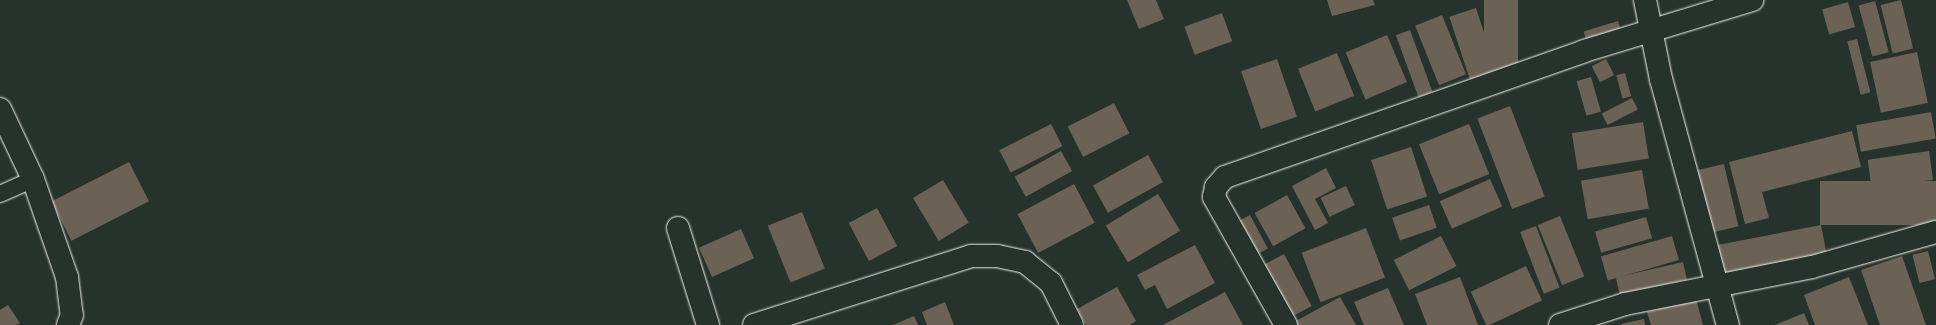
<!DOCTYPE html>
<style>
body{margin:0}
#map{position:relative;width:1936px;height:325px;overflow:hidden;background:#26332d;font-family:"Gochi Hand",sans-serif}
div>[style]{position:absolute}
.building>*{inset:0;background:#6c6155;transform-origin:0 0}
.roads{filter:drop-shadow(0 0 1px #f4f1e8) drop-shadow(0 0 1px #f4f1e8)}
.lane>*{height:16px;margin:-8px;padding:0 8px;transform-origin:8px;border-radius:8px;background:#26332d}
.street>*{height:22px;margin:-11px;padding:0 11px;transform-origin:11px;border-radius:11px;background:#26332d}
span{translate:-50% -50%;white-space:nowrap;text-align:center;line-height:1.15;-webkit-text-stroke:3px #26332d;paint-order:stroke}
</style>
<div id="map">
<div class="building">
<div style="clip-path:polygon(1127px 0,1156px 0,1164px 19px,1139px 29px)"></div>
<div style="clip-path:polygon(1327px 0,1373px 0,1375px 5px,1332px 16px)"></div>
<div style="left:1484px;top:0;width:34px;height:71px"></div>
<div style="left:1901px;top:0;width:50px;height:21px;rotate:76deg"></div>
<div style="left:1875px;top:1px;width:53px;height:17px;rotate:75deg"></div>
<div style="left:1848px;top:2px;width:26px;height:27px;rotate:74deg"></div>
<div style="left:1476px;top:8px;width:67px;height:28px;rotate:72deg"></div>
<div style="left:1222px;top:13px;width:30px;height:40px;rotate:70deg"></div>
<div style="left:1442px;top:15px;width:64px;height:29px;rotate:68deg"></div>
<div style="left:1618px;top:21px;width:14px;height:36px;rotate:73deg"></div>
<div style="left:1410px;top:30px;width:66px;height:15px;rotate:70deg"></div>
<div style="left:1387px;top:35px;width:51px;height:45px;rotate:67deg"></div>
<div style="left:1857px;top:39px;width:55px;height:10px;rotate:76deg"></div>
<div style="left:1917px;top:52px;width:52px;height:48px;rotate:78deg"></div>
<div style="left:1337px;top:53px;width:46px;height:42px;rotate:68deg"></div>
<div style="left:1277px;top:59px;width:61px;height:38px;rotate:71deg"></div>
<div style="left:1606px;top:59px;width:18px;height:16px;rotate:63deg"></div>
<div style="left:1625px;top:73px;width:24px;height:9px;rotate:75deg"></div>
<div style="left:1591px;top:77px;width:36px;height:15px;rotate:74deg"></div>
<div style="left:1632px;top:98px;width:13px;height:34px;rotate:63deg"></div>
<div style="left:1114px;top:103px;width:34px;height:52px;rotate:63deg"></div>
<div style="left:1510px;top:106px;width:97px;height:35px;rotate:69deg"></div>
<div style="left:1931px;top:112px;width:27px;height:76px;rotate:80deg"></div>
<div style="left:1643px;top:122px;width:37px;height:72px;rotate:81deg"></div>
<div style="left:1051px;top:124px;width:25px;height:58px;rotate:63deg"></div>
<div style="left:1469px;top:124px;width:54px;height:54px;rotate:68deg"></div>
<div style="clip-path:polygon(1852px 131px,1861px 167px,1762px 192px,1769px 218px,1745px 224px,1729px 162px)"></div>
<div style="left:1411px;top:147px;width:52px;height:42px;rotate:72deg"></div>
<div style="left:1061px;top:151px;width:23px;height:53px;rotate:61deg"></div>
<div style="left:1929px;top:151px;width:29px;height:62px;rotate:82deg"></div>
<div style="left:1148px;top:155px;width:31px;height:63px;rotate:61deg"></div>
<div style="left:129px;top:162px;width:44px;height:87px;rotate:63deg"></div>
<div style="left:1724px;top:164px;width:64px;height:29px;rotate:77deg"></div>
<div style="clip-path:polygon(1326px 168px,1336px 188px,1315px 199px,1328px 223px,1315px 230px,1292px 186px)"></div>
<div style="left:1642px;top:170px;width:39px;height:62px;rotate:80deg"></div>
<div style="left:1490px;top:179px;width:30px;height:55px;rotate:66deg"></div>
<div style="left:943px;top:180px;width:50px;height:35px;rotate:59deg"></div>
<div style="left:1936px;top:181px;width:44px;height:116px;rotate:90deg"></div>
<div style="left:1074px;top:184px;width:44px;height:64px;rotate:62deg"></div>
<div style="left:1346px;top:186px;width:21px;height:28px;rotate:65deg"></div>
<div style="left:1158px;top:194px;width:43px;height:61px;rotate:59deg"></div>
<div style="left:1287px;top:195px;width:38px;height:37px;rotate:61deg"></div>
<div style="left:1429px;top:205px;width:24px;height:39px;rotate:71deg"></div>
<div style="left:877px;top:208px;width:43px;height:32px;rotate:62deg"></div>
<div style="left:802px;top:212px;width:61px;height:37px;rotate:68deg"></div>
<div style="left:1250px;top:215px;width:38px;height:13px;rotate:62deg"></div>
<div style="left:1560px;top:216px;width:65px;height:24px;rotate:68deg"></div>
<div style="left:1646px;top:217px;width:22px;height:53px;rotate:74deg"></div>
<div style="left:1821px;top:225px;width:31px;height:108px;rotate:79deg"></div>
<div style="left:1536px;top:226px;width:66px;height:17px;rotate:69deg"></div>
<div style="left:1366px;top:228px;width:53px;height:69px;rotate:69deg"></div>
<div style="left:741px;top:229px;width:32px;height:46px;rotate:66deg"></div>
<div style="left:1441px;top:236px;width:34px;height:53px;rotate:63deg"></div>
<div style="left:1672px;top:236px;width:25px;height:74px;rotate:74deg"></div>
<div style="clip-path:polygon(1195px 245px,1215px 283px,1167px 309px,1155px 285px,1145px 290px,1137px 275px)"></div>
<div style="left:1928px;top:251px;width:29px;height:16px;rotate:76deg"></div>
<div style="left:1284px;top:254px;width:59px;height:25px;rotate:62deg"></div>
<div style="clip-path:polygon(1902px 256px,1926px 325px,1880px 325px,1861px 270px)"></div>
<div style="left:1683px;top:262px;width:18px;height:69px;rotate:77deg"></div>
<div style="left:1526px;top:266px;width:38px;height:61px;rotate:65deg"></div>
<div style="clip-path:polygon(1460px 277px,1478px 325px,1427px 325px,1415px 294px)"></div>
<div style="clip-path:polygon(1849px 277px,1868px 325px,1815px 325px,1804px 295px)"></div>
<div style="clip-path:polygon(1117px 287px,1136px 321px,1130px 325px,1086px 325px,1077px 309px)"></div>
<div style="clip-path:polygon(1388px 288px,1404px 325px,1364px 325px,1354px 302px)"></div>
<div style="clip-path:polygon(1225px 292px,1243px 325px,1163px 325px)"></div>
<div style="clip-path:polygon(1340px 297px,1356px 325px,1296px 325px,1294px 322px)"></div>
<div style="clip-path:polygon(1696px 299px,1703px 325px,1651px 325px,1647px 312px)"></div>
<div style="clip-path:polygon(945px 302px,954px 325px,927px 325px,922px 312px)"></div>
<div style="clip-path:polygon(8px 305px,20px 323px,16px 325px,0 325px,0 310px)"></div>
<div style="clip-path:polygon(1804px 313px,1809px 325px,1775px 325px)"></div>
<div style="clip-path:polygon(914px 316px,918px 325px,893px 325px)"></div>
<div style="clip-path:polygon(1644px 319px,1645px 325px,1621px 325px,1621px 324px)"></div>
</div>
<div class="roads">
<div class="lane">
<div style="left:0;top:194px;width:36px;rotate:-24deg"></div>
</div>
<div class="street">
<div style="left:1645px;top:0;width:81px;rotate:78.6deg"></div>
<div style="left:1661px;top:79px;width:255px;rotate:74.8deg"></div>
<div style="left:0;top:109px;width:77px;rotate:64.8deg"></div>
<div style="left:33px;top:179px;width:104px;rotate:70.9deg"></div>
<div style="left:67px;top:277px;width:38px;rotate:83deg"></div>
<div style="left:72px;top:315px;width:11px;rotate:112deg"></div>
<div style="left:678px;top:228px;width:102px;rotate:72.8deg"></div>
<div style="left:754px;top:325px;width:228px;rotate:-17.6deg"></div>
<div style="left:971px;top:256px;width:26px"></div>
<div style="left:997px;top:256px;width:29px;rotate:12deg"></div>
<div style="left:1025px;top:262px;width:33px;rotate:39deg"></div>
<div style="left:1051px;top:283px;width:47px;rotate:63.4deg"></div>
<div style="left:1286px;top:325px;width:147px;rotate:-119.4deg"></div>
<div style="left:1214px;top:197px;width:10px;rotate:-79deg"></div>
<div style="left:1216px;top:187px;width:13px;rotate:-48deg"></div>
<div style="left:1225px;top:177px;width:380px;rotate:-19.3deg"></div>
<div style="left:1584px;top:51px;width:176px;rotate:-16.9deg"></div>
<div style="left:1560px;top:325px;width:68px;rotate:-17.9deg"></div>
<div style="left:1625px;top:304px;width:191px;rotate:-11.2deg"></div>
<div style="left:1812px;top:267px;width:129px;rotate:-15.8deg"></div>
</div>
</div>
</div>
